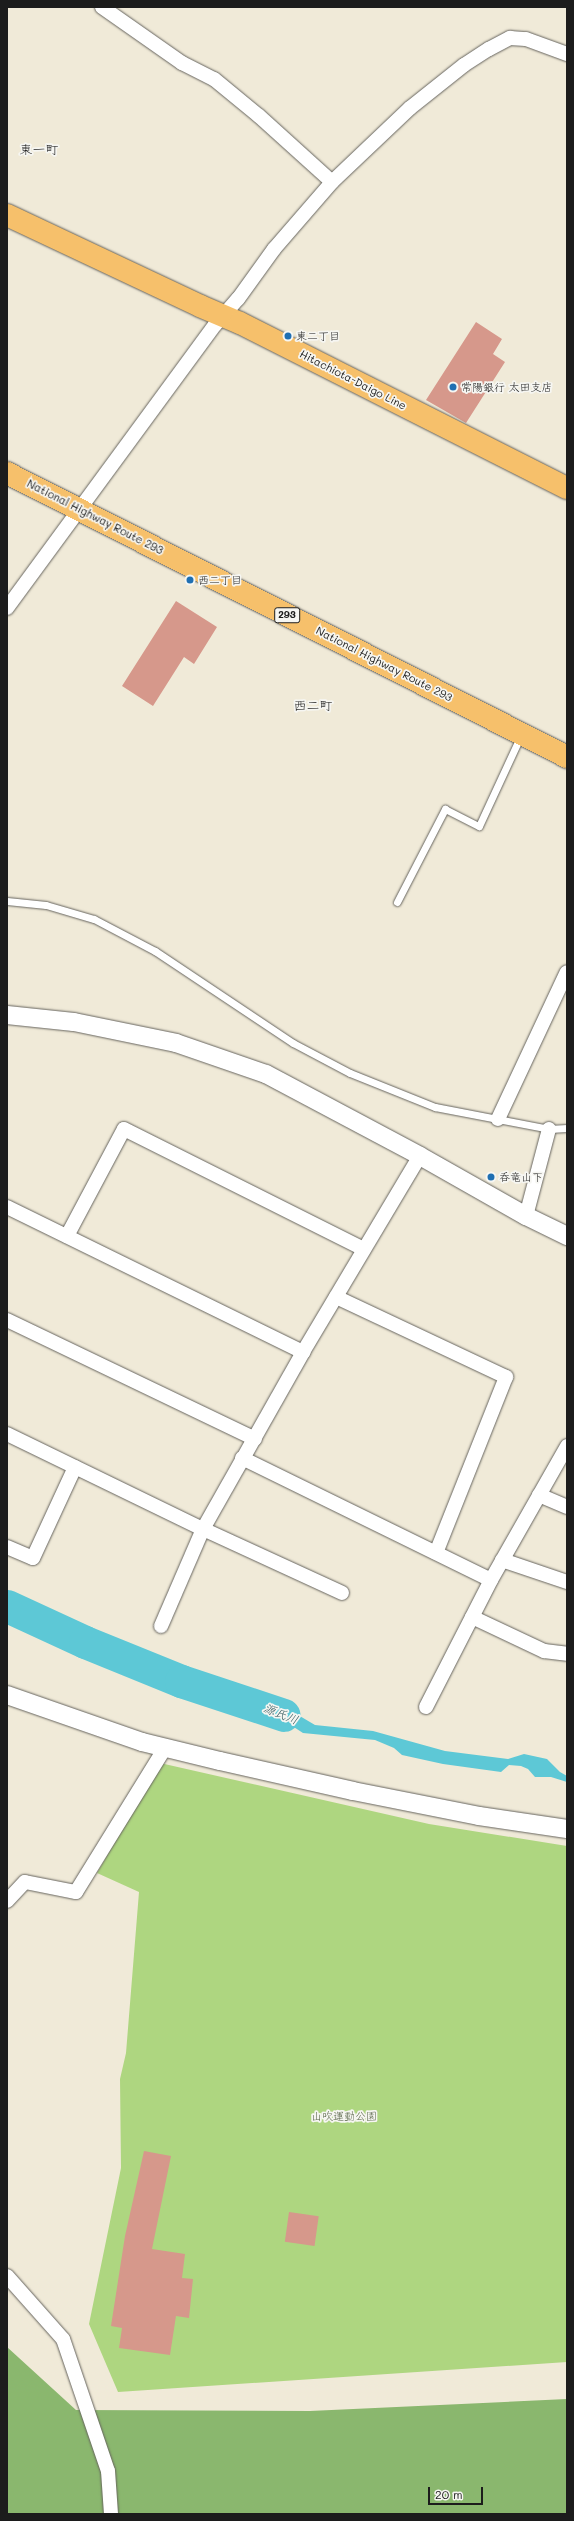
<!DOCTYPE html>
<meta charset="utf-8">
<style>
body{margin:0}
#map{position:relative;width:574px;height:2521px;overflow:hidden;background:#f0ead8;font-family:Mali,"Klee One",sans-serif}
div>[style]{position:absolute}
.green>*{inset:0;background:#aed680}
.forest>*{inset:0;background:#8ab76e}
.water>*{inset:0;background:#5dc8d6}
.river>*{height:33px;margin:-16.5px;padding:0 16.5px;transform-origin:16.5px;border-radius:16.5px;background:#5dc8d6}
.building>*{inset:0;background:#d6988b;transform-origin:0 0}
.roads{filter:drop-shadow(0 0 1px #66645e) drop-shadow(0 0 1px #66645e)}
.service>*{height:7px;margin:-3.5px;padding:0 3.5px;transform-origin:3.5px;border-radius:3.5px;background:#fff}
.minor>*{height:14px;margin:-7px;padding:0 7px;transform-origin:7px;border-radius:7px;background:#fff}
.tertiary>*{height:18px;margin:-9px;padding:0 9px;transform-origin:9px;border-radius:9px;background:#fff}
.primary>*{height:22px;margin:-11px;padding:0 11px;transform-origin:11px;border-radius:11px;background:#f6c06b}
.trunk>*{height:22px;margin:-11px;padding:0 11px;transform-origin:11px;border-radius:11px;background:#f6c06b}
.dots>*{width:11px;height:11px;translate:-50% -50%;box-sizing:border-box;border:2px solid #f6f6f2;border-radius:50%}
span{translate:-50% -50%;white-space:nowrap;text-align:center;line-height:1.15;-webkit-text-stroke:3.5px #f6f6f2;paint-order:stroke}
.shield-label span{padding:1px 3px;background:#f6f6f2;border:1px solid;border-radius:3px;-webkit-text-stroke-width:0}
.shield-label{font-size:10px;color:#1c1c1c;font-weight:700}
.poi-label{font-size:11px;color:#1c1c1c}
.left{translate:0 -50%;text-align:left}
.street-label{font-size:11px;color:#1c1c1c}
.park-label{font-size:11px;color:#4f5d3f}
.water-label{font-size:12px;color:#33585d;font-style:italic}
.quarter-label{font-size:13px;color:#1c1c1c}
.frame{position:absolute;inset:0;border:8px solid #1c1c1c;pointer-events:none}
.scale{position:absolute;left:428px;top:2487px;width:55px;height:18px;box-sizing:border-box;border:2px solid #1c1c1c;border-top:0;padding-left:5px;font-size:12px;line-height:14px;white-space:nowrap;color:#1c1c1c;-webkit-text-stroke:3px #f6f6f2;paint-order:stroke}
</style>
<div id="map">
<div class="green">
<div style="clip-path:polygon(160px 1763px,429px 1824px,567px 1846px,567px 2362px,118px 2392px,89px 2324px,121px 2168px,120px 2079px,126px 2053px,139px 1892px,97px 1873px)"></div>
</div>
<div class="forest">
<div style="clip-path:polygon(7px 2347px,76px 2410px,310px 2411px,567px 2399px,567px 2514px,7px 2514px)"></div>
</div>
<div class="water">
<div style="clip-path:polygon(244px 1694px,248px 1699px,260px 1703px,276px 1702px,315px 1725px,373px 1731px,445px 1751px,508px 1759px,524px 1754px,547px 1759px,560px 1772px,567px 1776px,567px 1782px,551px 1777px,535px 1777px,528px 1769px,521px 1766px,509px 1765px,501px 1772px,443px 1764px,402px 1755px,394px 1748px,375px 1740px,303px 1733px,269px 1711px,239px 1708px)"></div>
</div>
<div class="river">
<div style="left:7px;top:1606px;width:86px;rotate:24.8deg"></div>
<div style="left:85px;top:1642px;width:104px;rotate:22.1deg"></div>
<div style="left:181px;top:1681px;width:108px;rotate:18.3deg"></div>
</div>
<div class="building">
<div style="clip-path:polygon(476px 322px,502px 339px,493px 354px,505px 362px,466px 423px,426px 400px)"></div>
<div style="clip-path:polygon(176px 601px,217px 627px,194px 664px,184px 657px,153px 706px,122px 686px)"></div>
<div style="clip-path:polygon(144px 2151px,171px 2156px,152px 2249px,185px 2254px,182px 2278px,193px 2279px,189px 2318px,176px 2316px,170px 2355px,119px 2348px,122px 2328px,111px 2326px,125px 2236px)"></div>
<div style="left:289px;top:2212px;width:30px;height:30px;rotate:8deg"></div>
</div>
<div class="roads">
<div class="service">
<div style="left:7px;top:901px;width:39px;rotate:6deg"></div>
<div style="left:46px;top:905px;width:50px;rotate:16.3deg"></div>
<div style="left:94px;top:919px;width:69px;rotate:27.7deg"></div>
<div style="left:155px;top:951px;width:166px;rotate:33.7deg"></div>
<div style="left:293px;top:1043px;width:64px;rotate:27.8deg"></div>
<div style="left:350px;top:1073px;width:92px;rotate:21.8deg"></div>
<div style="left:435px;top:1107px;width:116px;rotate:10.9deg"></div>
<div style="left:549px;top:1129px;width:18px;rotate:-3deg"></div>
<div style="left:397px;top:902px;width:105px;rotate:-62.7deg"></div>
<div style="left:445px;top:809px;width:38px;rotate:27deg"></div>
<div style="left:479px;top:826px;width:100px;rotate:-65.2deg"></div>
</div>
<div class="minor">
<div style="left:102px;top:7px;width:98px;rotate:35deg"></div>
<div style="left:182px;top:63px;width:36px;rotate:27deg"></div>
<div style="left:214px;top:79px;width:58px;rotate:39.4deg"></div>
<div style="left:259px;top:116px;width:98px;rotate:42.1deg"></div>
<div style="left:7px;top:608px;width:351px;rotate:-53.7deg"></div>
<div style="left:215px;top:325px;width:35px;rotate:-49deg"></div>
<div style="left:238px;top:299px;width:62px;rotate:-54.2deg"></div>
<div style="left:274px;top:249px;width:89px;rotate:-49.1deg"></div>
<div style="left:332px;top:182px;width:108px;rotate:-43.5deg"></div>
<div style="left:410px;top:108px;width:69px;rotate:-38.5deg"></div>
<div style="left:464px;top:65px;width:30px;rotate:-33deg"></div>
<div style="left:489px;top:49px;width:24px;rotate:-28deg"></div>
<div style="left:510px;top:38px;width:16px;rotate:4deg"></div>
<div style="left:526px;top:39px;width:44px;rotate:20.1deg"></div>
<div style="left:498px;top:1119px;width:162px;rotate:-64.9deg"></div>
<div style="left:7px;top:1207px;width:330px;rotate:26.1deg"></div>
<div style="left:526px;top:1216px;width:90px;rotate:-75.2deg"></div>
<div style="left:67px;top:1236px;width:121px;rotate:-62deg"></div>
<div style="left:124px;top:1129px;width:268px;rotate:26.6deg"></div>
<div style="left:336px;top:1297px;width:188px;rotate:25.2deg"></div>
<div style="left:506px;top:1377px;width:189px;rotate:111.7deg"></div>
<div style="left:7px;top:1320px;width:275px;rotate:25.6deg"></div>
<div style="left:7px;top:1434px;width:218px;rotate:25.9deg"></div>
<div style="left:203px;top:1529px;width:153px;rotate:24.7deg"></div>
<div style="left:242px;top:1458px;width:277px;rotate:26.1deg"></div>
<div style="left:539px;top:1495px;width:30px;rotate:23deg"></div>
<div style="left:7px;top:1547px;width:28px;rotate:23deg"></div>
<div style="left:33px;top:1558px;width:100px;rotate:-65.2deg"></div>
<div style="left:502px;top:1560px;width:69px;rotate:18.7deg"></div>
<div style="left:472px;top:1617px;width:80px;rotate:25.3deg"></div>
<div style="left:544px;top:1651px;width:23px;rotate:7deg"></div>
<div style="left:161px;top:1626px;width:106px;rotate:-66.6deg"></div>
<div style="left:203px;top:1529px;width:203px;rotate:-60.5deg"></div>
<div style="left:303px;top:1352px;width:228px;rotate:-59.2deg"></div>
<div style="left:426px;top:1707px;width:143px;rotate:-62.9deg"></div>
<div style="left:491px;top:1580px;width:154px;rotate:-60.4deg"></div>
<div style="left:7px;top:1901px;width:26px;rotate:-47deg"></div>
<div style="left:25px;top:1882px;width:52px;rotate:11.1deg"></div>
<div style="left:76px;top:1892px;width:169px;rotate:-58.3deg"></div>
<div style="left:7px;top:2276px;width:84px;rotate:48.4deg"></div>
<div style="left:63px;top:2339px;width:139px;rotate:71.2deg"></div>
<div style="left:108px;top:2471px;width:43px;rotate:86deg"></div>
</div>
<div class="tertiary">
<div style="left:7px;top:1015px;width:67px;rotate:6deg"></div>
<div style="left:74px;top:1022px;width:104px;rotate:11.6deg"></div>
<div style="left:176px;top:1043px;width:95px;rotate:19deg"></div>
<div style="left:266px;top:1074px;width:174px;rotate:28deg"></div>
<div style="left:420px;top:1156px;width:122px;rotate:29.5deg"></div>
<div style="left:526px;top:1216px;width:46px;rotate:26deg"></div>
<div style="left:7px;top:1695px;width:143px;rotate:19.2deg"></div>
<div style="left:142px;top:1742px;width:80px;rotate:13.7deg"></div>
<div style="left:220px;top:1761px;width:136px;rotate:12.7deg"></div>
<div style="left:353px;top:1791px;width:128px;rotate:11.2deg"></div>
<div style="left:479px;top:1816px;width:89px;rotate:8.4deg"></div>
</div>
<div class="primary">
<div style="left:7px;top:215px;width:213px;rotate:25.2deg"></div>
<div style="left:200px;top:306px;width:43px;rotate:23deg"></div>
<div style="left:240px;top:323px;width:366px;rotate:26.8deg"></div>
</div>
<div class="trunk">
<div style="left:7px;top:473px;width:628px;rotate:26.89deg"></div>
</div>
</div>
<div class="dots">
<div style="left:288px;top:336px;background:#1f6fb2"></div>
<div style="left:453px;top:387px;background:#1f6fb2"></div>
<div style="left:190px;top:580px;background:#1f6fb2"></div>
<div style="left:491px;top:1177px;background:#1f6fb2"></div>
</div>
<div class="shield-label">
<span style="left:287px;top:615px">293</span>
</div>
<div class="poi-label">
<span class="left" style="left:296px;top:336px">東二丁目</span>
<span class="left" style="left:461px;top:387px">常陽銀行 太田支店</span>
<span class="left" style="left:198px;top:580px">西二丁目</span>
<span class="left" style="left:499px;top:1177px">呑竜山下</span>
</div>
<div class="street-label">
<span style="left:353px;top:380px;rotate:27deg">Hitachiota-Daigo Line</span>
<span style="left:95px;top:517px;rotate:27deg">National Highway Route 293</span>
<span style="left:384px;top:664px;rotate:27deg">National Highway Route 293</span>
</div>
<div class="park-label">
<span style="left:344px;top:2116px">山吹運動公園</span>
</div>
<div class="water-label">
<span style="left:281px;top:1714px;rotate:22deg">源氏川</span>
</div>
<div class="quarter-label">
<span style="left:39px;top:149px">東一町</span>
<span style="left:313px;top:705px">西二町</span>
</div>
<div class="frame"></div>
<div class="scale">20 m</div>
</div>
